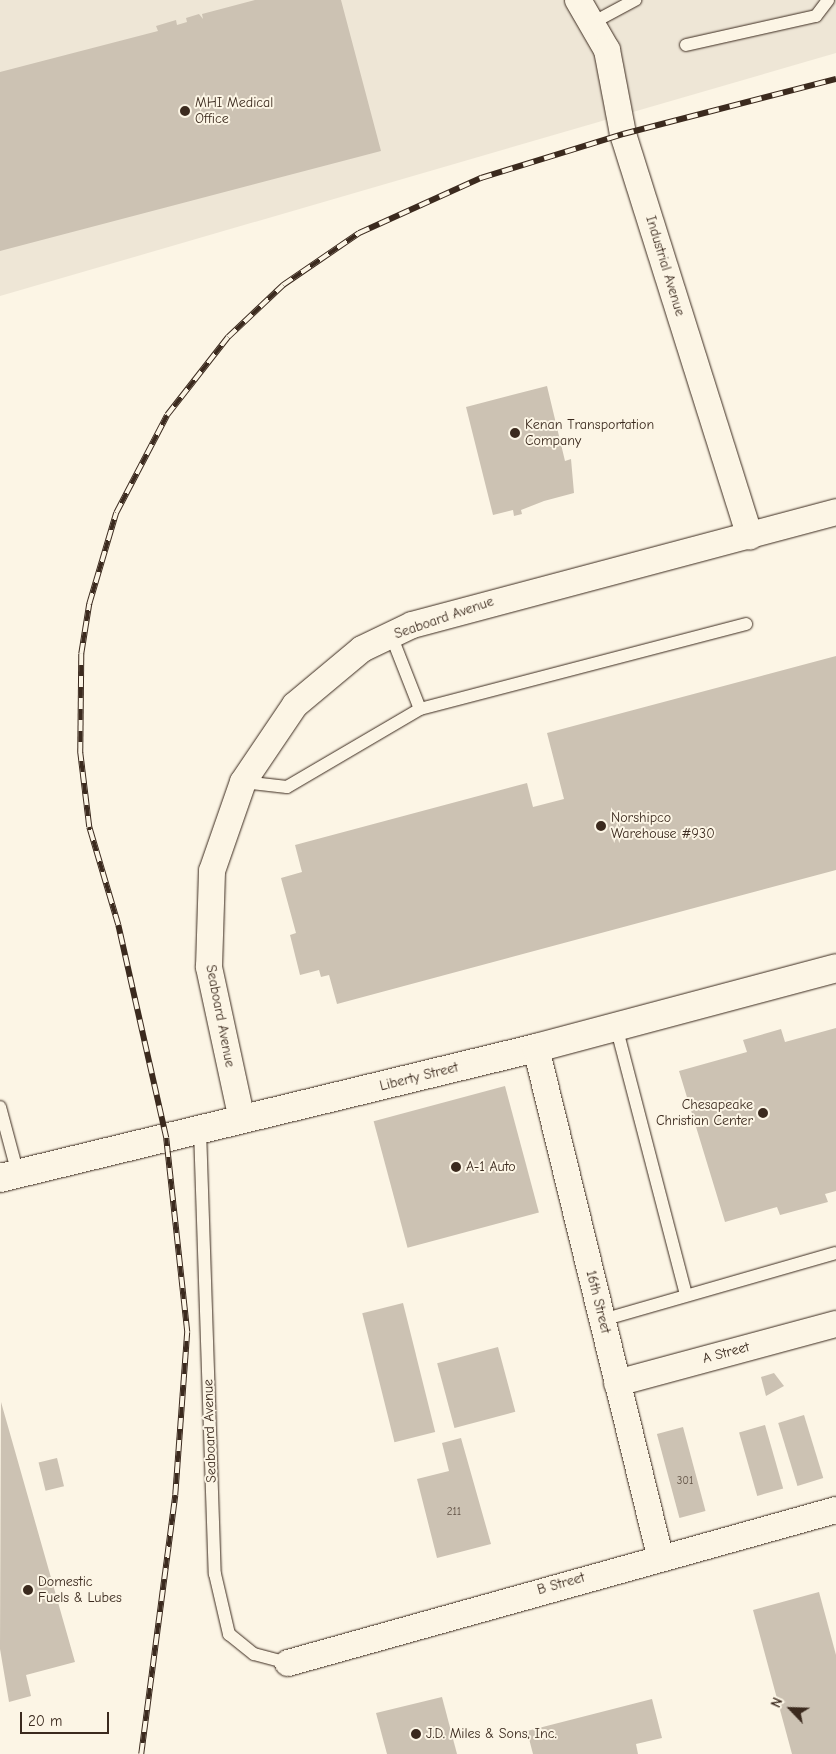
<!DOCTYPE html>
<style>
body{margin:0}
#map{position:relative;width:836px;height:1754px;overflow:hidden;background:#fcf5e5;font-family:"Comic Neue",sans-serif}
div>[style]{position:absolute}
.built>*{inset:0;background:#eee6d6}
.building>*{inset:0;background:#ccc2b3;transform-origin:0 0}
.roads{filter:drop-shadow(0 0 1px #3b2a1e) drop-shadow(0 0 1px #3b2a1e)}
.service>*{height:12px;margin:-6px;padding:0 6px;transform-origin:6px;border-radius:6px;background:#fcf5e5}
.minor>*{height:26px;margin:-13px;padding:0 13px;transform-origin:13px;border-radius:13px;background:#fcf5e5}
.secondary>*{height:28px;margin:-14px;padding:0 14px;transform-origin:14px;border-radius:14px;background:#fcf5e5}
.rail>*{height:5.5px;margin-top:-2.75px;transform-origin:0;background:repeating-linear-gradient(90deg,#fcf5e5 0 11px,#3b2a1e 0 22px);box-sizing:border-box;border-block:1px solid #3b2a1e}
.dots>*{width:14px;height:14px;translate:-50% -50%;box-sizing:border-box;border:2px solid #fcf5e5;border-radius:50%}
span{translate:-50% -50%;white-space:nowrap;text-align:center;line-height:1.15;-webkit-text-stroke:4px #fcf5e5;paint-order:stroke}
.number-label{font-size:11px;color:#5f5043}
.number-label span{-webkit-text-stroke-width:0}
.poi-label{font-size:14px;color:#3b2a1e}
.left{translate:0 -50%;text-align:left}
.right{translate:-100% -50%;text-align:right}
.street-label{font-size:14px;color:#3b2a1e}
.north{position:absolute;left:766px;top:1684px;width:50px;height:50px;-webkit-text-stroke:4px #fcf5e5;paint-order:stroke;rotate:294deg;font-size:14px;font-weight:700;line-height:20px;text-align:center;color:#3b2a1e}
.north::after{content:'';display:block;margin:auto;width:18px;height:22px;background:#3b2a1e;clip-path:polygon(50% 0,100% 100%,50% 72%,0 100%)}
.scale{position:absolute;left:20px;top:1712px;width:89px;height:22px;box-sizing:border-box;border:2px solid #3b2a1e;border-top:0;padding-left:6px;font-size:15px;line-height:18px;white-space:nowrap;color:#3b2a1e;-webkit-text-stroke:4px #fcf5e5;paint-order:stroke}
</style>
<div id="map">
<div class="built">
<div style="clip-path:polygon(0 0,836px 0,836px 53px,0 296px)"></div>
</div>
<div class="building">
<div style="clip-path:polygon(255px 0,341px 0,381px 151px,0 251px,0 72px,158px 31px,156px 26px,176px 20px,177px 25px,187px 22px,186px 18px,199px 14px,203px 19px,202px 14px)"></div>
<div style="clip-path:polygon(547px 386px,565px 461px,571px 459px,574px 493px,544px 501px,521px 510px,522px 514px,514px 516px,513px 510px,493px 515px,466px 407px)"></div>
<div style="clip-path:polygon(836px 656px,836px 870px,337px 1004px,329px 975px,321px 977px,319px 970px,300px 975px,290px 935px,296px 933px,281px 878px,302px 872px,295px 845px,527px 783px,533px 807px,564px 799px,547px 733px)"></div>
<div style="clip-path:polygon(836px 1028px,836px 1191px,825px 1194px,828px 1202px,780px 1215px,777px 1207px,725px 1222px,679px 1071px,747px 1052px,743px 1040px,781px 1029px,785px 1042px)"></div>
<div style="left:505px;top:1086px;width:131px;height:136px;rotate:75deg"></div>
<div style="left:403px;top:1303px;width:133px;height:42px;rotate:76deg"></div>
<div style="left:498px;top:1347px;width:67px;height:63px;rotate:75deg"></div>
<div style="clip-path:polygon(774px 1373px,784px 1386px,766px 1396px,761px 1377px)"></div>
<div style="clip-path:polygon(1px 1402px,75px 1662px,26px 1675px,31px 1696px,9px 1702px,0 1649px)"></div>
<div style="left:804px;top:1415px;width:66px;height:27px;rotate:73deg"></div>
<div style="left:765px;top:1425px;width:66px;height:27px;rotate:74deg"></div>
<div style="left:683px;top:1427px;width:87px;height:27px;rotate:75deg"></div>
<div style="clip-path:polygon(461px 1438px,491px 1544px,437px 1558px,417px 1479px,449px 1471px,442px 1443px)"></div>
<div style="left:57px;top:1458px;width:29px;height:19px;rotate:76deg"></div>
<div style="clip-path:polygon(819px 1592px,836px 1655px,836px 1754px,792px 1754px,753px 1610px)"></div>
<div style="clip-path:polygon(442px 1697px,457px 1754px,387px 1754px,376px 1713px)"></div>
<div style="clip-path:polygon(652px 1699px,662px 1738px,636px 1744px,638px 1754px,533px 1754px,527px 1731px)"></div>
</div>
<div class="roads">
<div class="service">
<div style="left:594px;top:22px;width:47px;rotate:-28.2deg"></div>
<div style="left:686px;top:45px;width:133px;rotate:-12.6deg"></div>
<div style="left:816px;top:16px;width:20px;rotate:-53deg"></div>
<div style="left:391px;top:635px;width:79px;rotate:68.6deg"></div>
<div style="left:420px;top:709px;width:337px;rotate:-14.6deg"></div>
<div style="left:243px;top:782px;width:44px;rotate:6.5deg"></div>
<div style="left:287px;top:787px;width:154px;rotate:-30.4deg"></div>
<div style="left:616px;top:1026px;width:278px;rotate:75.4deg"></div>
<div style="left:0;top:1107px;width:69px;rotate:75deg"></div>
<div style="left:200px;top:1130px;width:444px;rotate:88.1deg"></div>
<div style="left:215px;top:1574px;width:62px;rotate:76.9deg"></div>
<div style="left:229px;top:1634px;width:32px;rotate:39deg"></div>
<div style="left:254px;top:1654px;width:35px;rotate:15deg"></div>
<div style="left:602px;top:1320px;width:243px;rotate:-16deg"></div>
</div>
<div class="minor">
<div style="left:578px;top:0;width:58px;rotate:59.9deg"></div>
<div style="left:607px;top:50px;width:86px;rotate:79.2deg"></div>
<div style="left:623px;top:134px;width:422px;rotate:72.5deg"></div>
<div style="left:536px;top:1048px;width:523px;rotate:76.28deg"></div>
<div style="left:242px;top:1120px;width:157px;rotate:-102.2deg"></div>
<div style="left:209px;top:967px;width:96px;rotate:-88.2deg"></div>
<div style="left:212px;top:871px;width:94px;rotate:-70.8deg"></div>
<div style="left:243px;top:782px;width:93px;rotate:-56deg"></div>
<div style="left:295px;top:705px;width:87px;rotate:-39.9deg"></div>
<div style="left:362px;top:649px;width:55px;rotate:-25.6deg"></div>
<div style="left:412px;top:625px;width:439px;rotate:-14.9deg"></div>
<div style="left:617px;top:1383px;width:227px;rotate:-15.1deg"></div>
<div style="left:288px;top:1663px;width:569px;rotate:-15.6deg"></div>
</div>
<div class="secondary">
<div style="left:0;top:1178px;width:552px;rotate:-13.63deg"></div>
<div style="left:536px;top:1048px;width:310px;rotate:-14.9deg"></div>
</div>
</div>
<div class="rail">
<div style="left:141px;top:1754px;width:261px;rotate:-82.5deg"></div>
<div style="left:175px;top:1495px;width:163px;rotate:-85.8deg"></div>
<div style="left:187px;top:1332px;width:195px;rotate:-96.2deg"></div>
<div style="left:166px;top:1138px;width:218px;rotate:-102.7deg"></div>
<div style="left:118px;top:925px;width:102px;rotate:-106.5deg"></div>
<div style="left:89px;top:827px;width:75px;rotate:-96.9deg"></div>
<div style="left:80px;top:753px;width:99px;rotate:-89.4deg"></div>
<div style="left:81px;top:654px;width:51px;rotate:-80.9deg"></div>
<div style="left:89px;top:604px;width:95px;rotate:-73.5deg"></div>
<div style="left:116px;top:513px;width:110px;rotate:-62.5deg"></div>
<div style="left:167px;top:415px;width:99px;rotate:-52deg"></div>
<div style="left:228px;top:337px;width:76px;rotate:-43.4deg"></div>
<div style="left:283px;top:285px;width:92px;rotate:-34.4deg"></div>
<div style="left:359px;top:233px;width:134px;rotate:-24.3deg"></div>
<div style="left:481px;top:178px;width:149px;rotate:-17.2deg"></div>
<div style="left:623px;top:134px;width:220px;rotate:-14.5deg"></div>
</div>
<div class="dots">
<div style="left:185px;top:111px;background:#3b2a1e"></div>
<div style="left:515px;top:433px;background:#3b2a1e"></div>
<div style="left:601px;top:826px;background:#3b2a1e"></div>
<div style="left:763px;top:1113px;background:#3b2a1e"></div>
<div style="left:456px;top:1167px;background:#3b2a1e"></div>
<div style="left:28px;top:1590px;background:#3b2a1e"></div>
<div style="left:416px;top:1734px;background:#3b2a1e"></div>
</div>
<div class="number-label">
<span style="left:685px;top:1481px">301</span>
<span style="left:454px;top:1512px">211</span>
</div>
<div class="poi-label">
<span class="left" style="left:195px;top:111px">MHI Medical<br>Office</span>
<span class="left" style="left:525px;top:433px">Kenan Transportation<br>Company</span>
<span class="left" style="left:611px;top:826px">Norshipco<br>Warehouse #930</span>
<span class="right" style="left:753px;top:1113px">Chesapeake<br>Christian Center</span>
<span class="left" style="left:466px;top:1167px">A-1 Auto</span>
<span class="left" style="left:38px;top:1590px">Domestic<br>Fuels &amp; Lubes</span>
<span class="left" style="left:426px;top:1734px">J.D. Miles &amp; Sons, Inc.</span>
</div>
<div class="street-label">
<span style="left:665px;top:266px;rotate:73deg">Industrial Avenue</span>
<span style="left:444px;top:618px;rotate:-19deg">Seaboard Avenue</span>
<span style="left:220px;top:1016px;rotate:79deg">Seaboard Avenue</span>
<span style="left:419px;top:1077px;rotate:-14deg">Liberty Street</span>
<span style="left:598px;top:1302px;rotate:76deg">16th Street</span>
<span style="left:726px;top:1353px;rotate:-15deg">A Street</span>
<span style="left:210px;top:1431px;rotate:-92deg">Seaboard Avenue</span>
<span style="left:561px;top:1584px;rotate:-16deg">B Street</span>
</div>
<div class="north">N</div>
<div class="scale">20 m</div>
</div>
